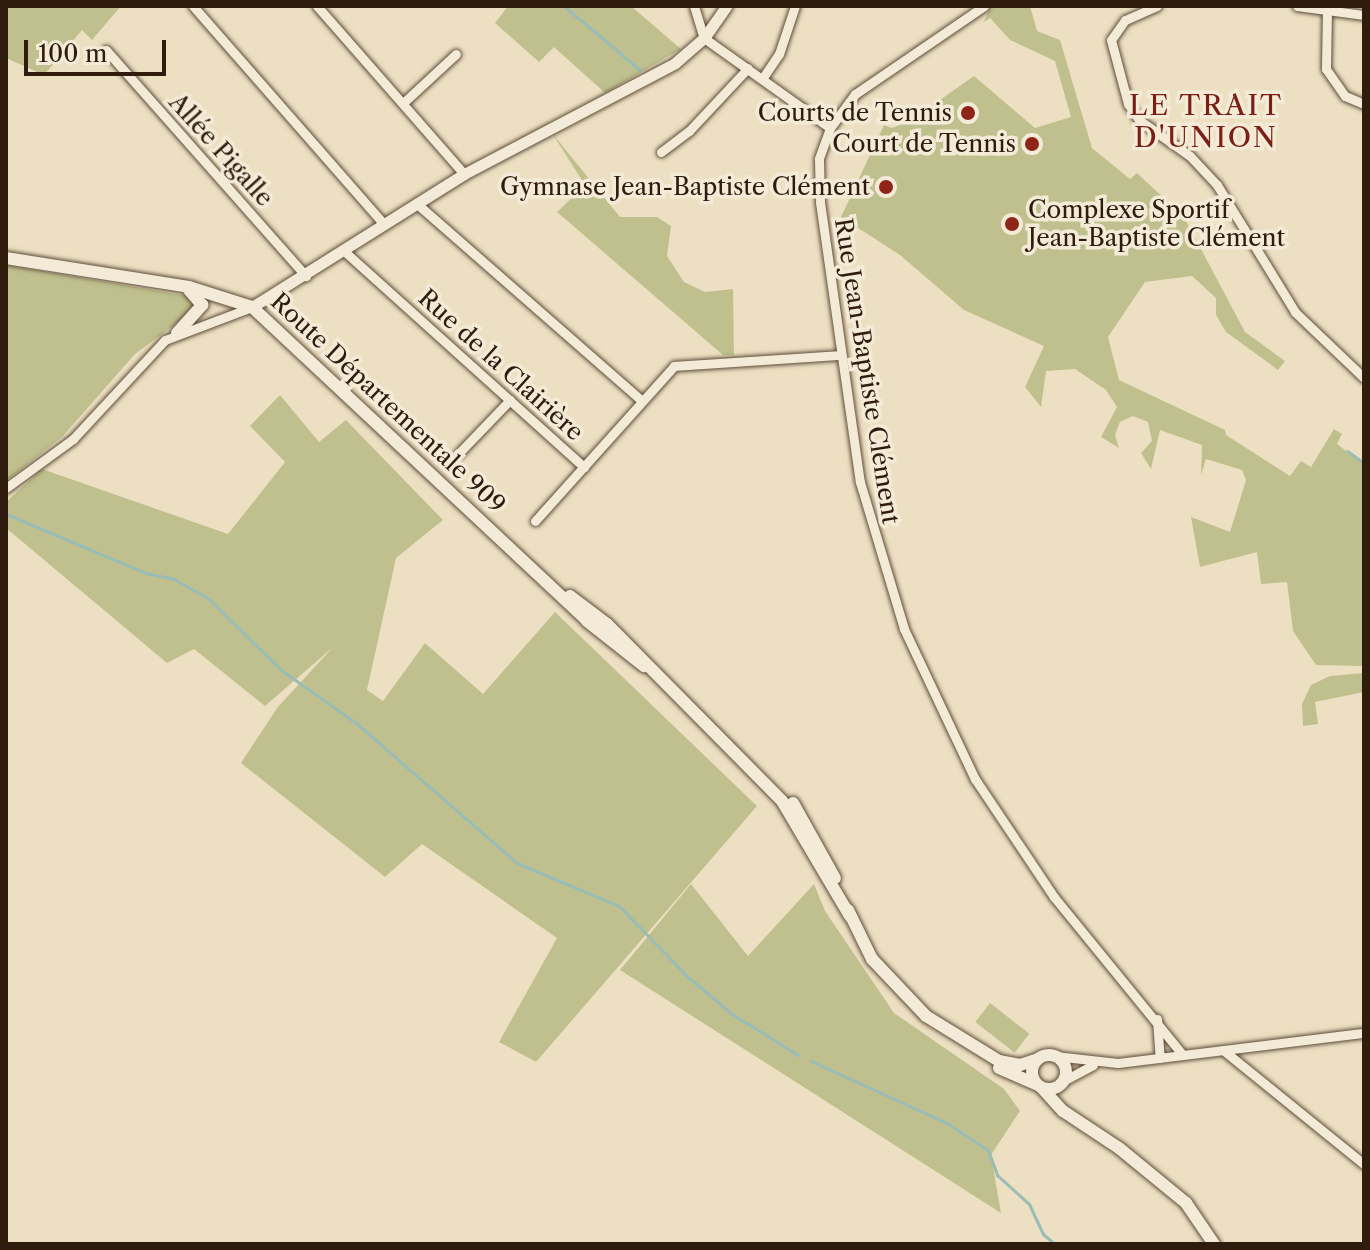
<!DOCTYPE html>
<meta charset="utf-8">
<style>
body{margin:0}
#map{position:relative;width:1370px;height:1250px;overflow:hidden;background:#ede0c2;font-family:"Libre Caslon Text",serif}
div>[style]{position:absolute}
.green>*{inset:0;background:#c0c08e;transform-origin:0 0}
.stream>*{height:3px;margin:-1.5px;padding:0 1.5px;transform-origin:1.5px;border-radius:1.5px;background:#99bdb6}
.roads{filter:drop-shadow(0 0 2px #5e4d3a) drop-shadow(0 0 2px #5e4d3a)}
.minor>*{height:9px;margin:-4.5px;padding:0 4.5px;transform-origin:4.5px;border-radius:4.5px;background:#f3ebd7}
.tertiary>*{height:11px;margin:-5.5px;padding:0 5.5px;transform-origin:5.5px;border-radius:5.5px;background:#f3ebd7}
.secondary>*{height:12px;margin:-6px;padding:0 6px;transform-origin:6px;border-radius:6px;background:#f3ebd7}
.secondary>.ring{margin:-6px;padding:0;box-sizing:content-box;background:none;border:12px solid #f3ebd7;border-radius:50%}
.dots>*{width:22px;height:22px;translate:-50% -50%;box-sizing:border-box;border:4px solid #f3ebd7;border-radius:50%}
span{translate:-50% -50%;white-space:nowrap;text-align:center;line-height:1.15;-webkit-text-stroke:7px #f3ebd7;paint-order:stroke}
.poi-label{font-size:24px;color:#2f1c0c}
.right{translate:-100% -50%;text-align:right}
.left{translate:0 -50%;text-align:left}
.street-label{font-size:24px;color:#2f1c0c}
.quarter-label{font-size:28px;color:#7a1f14;letter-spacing:2px}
.frame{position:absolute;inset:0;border:8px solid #2f1c0c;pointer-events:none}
.scale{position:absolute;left:24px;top:40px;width:142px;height:36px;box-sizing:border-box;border:4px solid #2f1c0c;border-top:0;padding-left:10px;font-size:24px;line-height:28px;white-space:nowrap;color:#2f1c0c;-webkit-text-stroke:6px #f3ebd7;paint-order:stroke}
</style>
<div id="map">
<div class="green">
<div style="clip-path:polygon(6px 6px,121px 6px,92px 40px,82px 30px,44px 75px,6px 58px)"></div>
<div style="clip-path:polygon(508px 6px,631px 6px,681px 49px,605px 93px,554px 47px,539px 62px,495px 23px)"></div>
<div style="clip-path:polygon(990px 6px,1030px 6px,1037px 31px,1060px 40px,1092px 148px,1130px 179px,1137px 173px,1184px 217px,1245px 332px,1285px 361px,1278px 370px,1226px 332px,1216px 315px,1216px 298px,1192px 276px,1145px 282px,1108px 337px,1119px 380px,1225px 430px,1226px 435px,1290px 476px,1301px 461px,1311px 467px,1334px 429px,1342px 434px,1337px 444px,1364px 464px,1364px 666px,1316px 665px,1293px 631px,1287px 582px,1261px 584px,1257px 552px,1200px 567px,1191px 517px,1230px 532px,1246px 480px,1242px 470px,1206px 459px,1201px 475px,1202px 445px,1160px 430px,1151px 469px,1141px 453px,1152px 441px,1148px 422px,1133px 416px,1120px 422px,1115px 435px,1119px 448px,1101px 437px,1117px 407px,1106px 390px,1075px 369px,1046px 371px,1041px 407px,1025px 387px,1044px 346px,964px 310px,900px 255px,841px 217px,884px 125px,892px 128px,910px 121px,974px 76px,1035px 128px,1071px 117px,1055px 61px,1010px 40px,990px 18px,984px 22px)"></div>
<div style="clip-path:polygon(552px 133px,620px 217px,657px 217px,671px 226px,667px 256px,684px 282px,705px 292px,733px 289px,734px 355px,723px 355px,557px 212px,585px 185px)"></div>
<div style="clip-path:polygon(6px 265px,193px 297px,195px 303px,193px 311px,135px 354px,62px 437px,6px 481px)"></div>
<div style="clip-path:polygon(280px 395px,319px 442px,346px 420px,443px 520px,396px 558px,367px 690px,383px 701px,425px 643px,483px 694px,555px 612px,757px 806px,536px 1062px,499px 1042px,557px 938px,422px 844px,385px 877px,241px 763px,277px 708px,332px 648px,265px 706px,194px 649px,167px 663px,6px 528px,6px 502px,42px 469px,228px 534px,285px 462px,250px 426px)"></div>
<div style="clip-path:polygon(1364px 673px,1364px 692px,1315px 702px,1318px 724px,1303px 726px,1302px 704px,1311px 685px,1330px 676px)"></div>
<div style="clip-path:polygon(691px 884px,748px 956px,814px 884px,825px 911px,894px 1013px,1004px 1089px,1020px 1111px,991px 1155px,1001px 1213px,620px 970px)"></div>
<div style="left:990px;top:1003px;width:50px;height:24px;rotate:38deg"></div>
</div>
<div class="stream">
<div style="left:564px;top:6px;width:99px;rotate:40.1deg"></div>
<div style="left:1347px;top:451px;width:21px;rotate:35deg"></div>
<div style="left:6px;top:514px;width:152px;rotate:22.9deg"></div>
<div style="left:146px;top:573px;width:29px;rotate:12deg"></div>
<div style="left:174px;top:579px;width:40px;rotate:29.7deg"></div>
<div style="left:209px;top:599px;width:101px;rotate:44.6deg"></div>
<div style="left:281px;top:670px;width:92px;rotate:35.2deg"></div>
<div style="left:356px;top:723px;width:213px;rotate:41deg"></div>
<div style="left:517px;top:863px;width:111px;rotate:22.9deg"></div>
<div style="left:619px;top:906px;width:100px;rotate:45.8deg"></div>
<div style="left:689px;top:978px;width:56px;rotate:39.9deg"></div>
<div style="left:732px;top:1014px;width:78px;rotate:31.8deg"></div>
<div style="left:811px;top:1061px;width:149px;rotate:24.5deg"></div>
<div style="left:947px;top:1123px;width:49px;rotate:33.4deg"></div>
<div style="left:988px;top:1150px;width:27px;rotate:70deg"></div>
<div style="left:997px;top:1175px;width:43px;rotate:42.2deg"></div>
<div style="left:1029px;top:1204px;width:33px;rotate:65deg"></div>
<div style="left:1043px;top:1234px;width:16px;rotate:40deg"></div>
</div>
<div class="roads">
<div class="minor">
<div style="left:193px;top:6px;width:290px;rotate:48.8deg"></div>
<div style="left:317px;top:6px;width:223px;rotate:48.8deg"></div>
<div style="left:694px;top:6px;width:34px;rotate:73deg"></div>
<div style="left:704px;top:38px;width:155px;rotate:35.5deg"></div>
<div style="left:984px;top:6px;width:156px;rotate:145.7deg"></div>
<div style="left:855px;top:94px;width:42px;rotate:126.3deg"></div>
<div style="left:830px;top:128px;width:33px;rotate:110deg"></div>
<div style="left:819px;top:159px;width:43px;rotate:88.7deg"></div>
<div style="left:820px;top:202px;width:283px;rotate:81.9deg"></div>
<div style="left:860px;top:482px;width:153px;rotate:73.3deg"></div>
<div style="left:904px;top:629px;width:166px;rotate:64.7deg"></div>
<div style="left:975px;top:779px;width:142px;rotate:56.2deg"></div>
<div style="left:1054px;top:897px;width:204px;rotate:50.8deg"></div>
<div style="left:1157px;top:6px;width:35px;rotate:156deg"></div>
<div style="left:1125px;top:20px;width:24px;rotate:125deg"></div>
<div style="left:1111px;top:40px;width:66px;rotate:75.1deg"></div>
<div style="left:1128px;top:104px;width:19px;rotate:55deg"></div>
<div style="left:1139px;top:120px;width:62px;rotate:35.2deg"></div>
<div style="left:1190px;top:156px;width:40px;rotate:47deg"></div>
<div style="left:1217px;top:185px;width:149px;rotate:58.4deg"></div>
<div style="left:1295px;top:312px;width:95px;rotate:43.7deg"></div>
<div style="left:1297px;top:6px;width:68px;rotate:7.7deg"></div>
<div style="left:1327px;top:9px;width:60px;rotate:91deg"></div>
<div style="left:1326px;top:69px;width:33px;rotate:55deg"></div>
<div style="left:1345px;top:96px;width:21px;rotate:23deg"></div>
<div style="left:106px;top:50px;width:302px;rotate:48.5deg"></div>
<div style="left:762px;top:79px;width:30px;rotate:-56deg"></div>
<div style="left:779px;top:54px;width:51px;rotate:-71.6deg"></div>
<div style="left:403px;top:103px;width:72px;rotate:-42.8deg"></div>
<div style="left:661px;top:152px;width:35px;rotate:-37deg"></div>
<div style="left:689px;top:131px;width:86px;rotate:-46.9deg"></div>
<div style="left:416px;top:203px;width:300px;rotate:41.2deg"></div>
<div style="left:344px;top:251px;width:323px;rotate:42deg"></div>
<div style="left:458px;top:454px;width:75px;rotate:-46.1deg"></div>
<div style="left:6px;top:488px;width:83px;rotate:-36.2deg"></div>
<div style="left:73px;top:439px;width:135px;rotate:-47.1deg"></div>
<div style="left:165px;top:340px;width:93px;rotate:-20.8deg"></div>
<div style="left:535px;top:521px;width:208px;rotate:-48.1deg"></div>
<div style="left:674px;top:366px;width:167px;rotate:-3.8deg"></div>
<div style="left:1157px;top:1019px;width:39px;rotate:86deg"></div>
<div style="left:1223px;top:1050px;width:181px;rotate:39deg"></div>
<div style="left:1055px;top:1056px;width:63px;rotate:6.3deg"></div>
<div style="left:1118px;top:1063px;width:248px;rotate:-7deg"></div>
<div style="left:1063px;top:1081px;width:34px;rotate:-28deg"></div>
</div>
<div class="tertiary">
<div style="left:252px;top:307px;width:250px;rotate:-32.1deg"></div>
<div style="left:464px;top:174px;width:238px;rotate:-27.7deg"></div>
<div style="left:675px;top:63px;width:38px;rotate:-41deg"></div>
<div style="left:704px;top:38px;width:39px;rotate:-55deg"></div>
</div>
<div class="secondary">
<div style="left:6px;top:258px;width:185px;rotate:9deg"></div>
<div style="left:189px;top:287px;width:66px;rotate:17.6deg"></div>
<div style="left:252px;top:307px;width:459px;rotate:43.1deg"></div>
<div style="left:587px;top:621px;width:73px;rotate:38.3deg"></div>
<div style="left:177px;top:333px;width:38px;rotate:-48deg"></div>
<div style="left:202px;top:305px;width:20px;rotate:-131deg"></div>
<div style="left:570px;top:596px;width:46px;rotate:37.1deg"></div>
<div style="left:607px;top:624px;width:249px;rotate:45.3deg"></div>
<div style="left:782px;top:801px;width:134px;rotate:59.4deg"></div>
<div style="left:793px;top:803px;width:86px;rotate:60.8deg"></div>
<div style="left:848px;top:910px;width:55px;rotate:63.9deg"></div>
<div style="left:872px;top:959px;width:79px;rotate:46.5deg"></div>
<div style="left:926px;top:1016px;width:86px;rotate:31.7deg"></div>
<div style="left:999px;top:1061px;width:21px;rotate:11deg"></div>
<div style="left:1020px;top:1065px;width:19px;rotate:-18deg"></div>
<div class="ring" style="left:1032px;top:1055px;width:22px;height:22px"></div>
<div style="left:999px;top:1068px;width:40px;rotate:23.4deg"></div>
<div style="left:1042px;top:1088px;width:31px;rotate:48deg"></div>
<div style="left:1063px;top:1111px;width:67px;rotate:33.5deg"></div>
<div style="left:1119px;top:1148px;width:87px;rotate:39.4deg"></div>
<div style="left:1186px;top:1203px;width:50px;rotate:55.7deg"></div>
</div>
</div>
<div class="dots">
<div style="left:968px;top:113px;background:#8f2418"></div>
<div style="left:1032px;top:144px;background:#8f2418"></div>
<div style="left:886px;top:187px;background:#8f2418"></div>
<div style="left:1012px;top:224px;background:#8f2418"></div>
</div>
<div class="poi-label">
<span class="right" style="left:952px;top:113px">Courts de Tennis</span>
<span class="right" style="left:1016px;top:144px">Court de Tennis</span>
<span class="right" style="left:870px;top:187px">Gymnase Jean-Baptiste Clément</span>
<span class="left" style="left:1028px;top:224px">Complexe Sportif<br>Jean-Baptiste Clément</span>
</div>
<div class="street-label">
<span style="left:221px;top:150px;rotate:48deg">Allée Pigalle</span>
<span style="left:501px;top:365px;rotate:42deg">Rue de la Clairière</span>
<span style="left:867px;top:371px;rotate:81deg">Rue Jean-Baptiste Clément</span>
<span style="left:388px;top:403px;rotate:43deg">Route Départementale 909</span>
</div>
<div class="quarter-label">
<span style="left:1206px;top:121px">LE TRAIT<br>D'UNION</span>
</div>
<div class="frame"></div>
<div class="scale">100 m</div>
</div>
